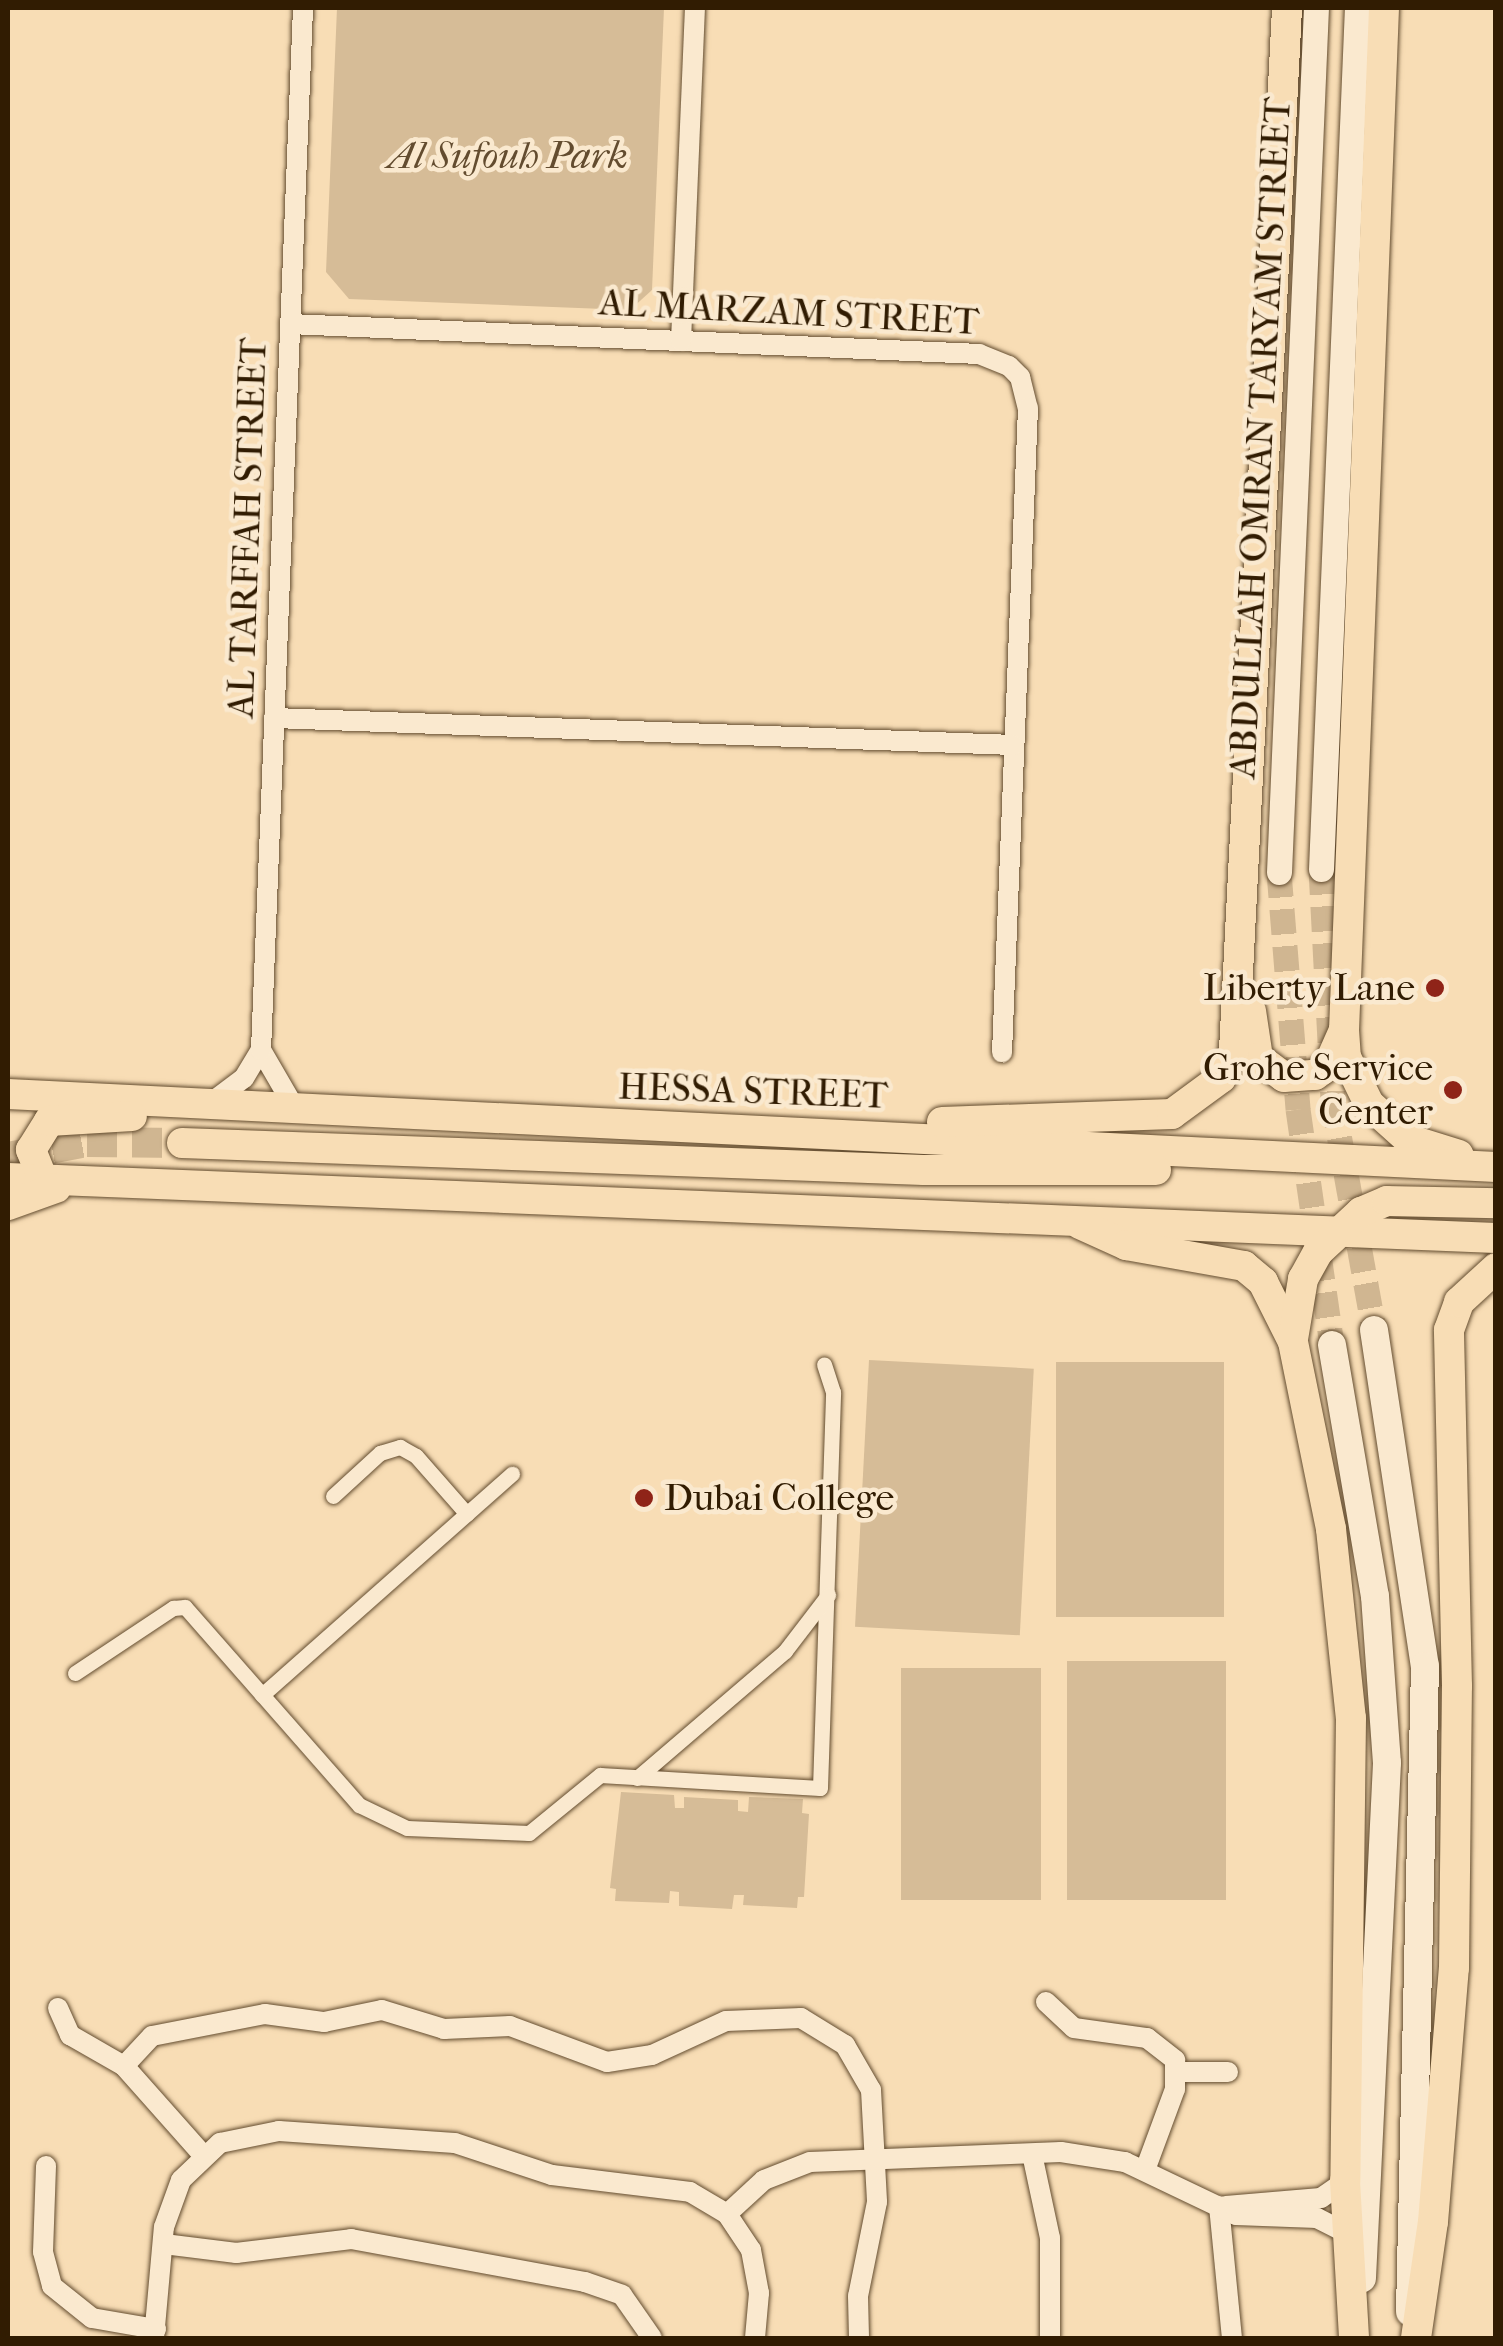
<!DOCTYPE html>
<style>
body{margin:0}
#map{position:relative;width:1503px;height:2346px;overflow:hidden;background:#f8ddb5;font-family:"IM FELL French Canon",serif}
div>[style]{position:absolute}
.green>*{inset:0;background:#d6bc97;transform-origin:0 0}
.tertiary-tunnel>*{height:25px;margin-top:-12.5px;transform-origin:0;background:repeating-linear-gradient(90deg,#d0b691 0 25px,transparent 0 37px)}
.primary-tunnel>*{height:30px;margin-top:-15px;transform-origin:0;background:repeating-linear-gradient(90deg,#d0b691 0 30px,transparent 0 45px)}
.roads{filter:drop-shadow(0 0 2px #634c2f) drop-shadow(0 0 2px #634c2f)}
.pedestrian>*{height:15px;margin:-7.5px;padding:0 7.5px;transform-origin:7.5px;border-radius:7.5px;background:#fae9cf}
.minor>*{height:20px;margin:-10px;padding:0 10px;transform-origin:10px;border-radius:10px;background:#fae9cf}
.tertiary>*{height:25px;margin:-12.5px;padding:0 12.5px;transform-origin:12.5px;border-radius:12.5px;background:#fae9cf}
.secondary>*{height:28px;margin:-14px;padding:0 14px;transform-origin:14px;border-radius:14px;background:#fae9cf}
.primary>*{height:30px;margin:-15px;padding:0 15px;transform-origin:15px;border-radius:15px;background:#f8ddb5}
.dots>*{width:28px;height:28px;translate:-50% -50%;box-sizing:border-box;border:5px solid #fae9cf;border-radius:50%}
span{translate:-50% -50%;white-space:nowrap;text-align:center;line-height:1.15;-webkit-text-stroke:9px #fae9cf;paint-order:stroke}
.park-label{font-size:38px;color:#634c2f;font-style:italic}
.street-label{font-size:38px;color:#311c02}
.poi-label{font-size:38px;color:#311c02}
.right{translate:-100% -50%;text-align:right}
.left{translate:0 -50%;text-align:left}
.frame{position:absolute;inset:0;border:10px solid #311c02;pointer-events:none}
</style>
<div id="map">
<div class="green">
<div style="clip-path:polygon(337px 8px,664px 8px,652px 290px,630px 310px,349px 299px,326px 272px)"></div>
<div style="left:869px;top:1360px;width:165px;height:267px;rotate:3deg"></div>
<div style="left:1056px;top:1362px;width:168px;height:255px"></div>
<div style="left:1067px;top:1661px;width:159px;height:239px"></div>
<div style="left:901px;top:1668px;width:140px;height:232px"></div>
<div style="clip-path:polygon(621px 1792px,674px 1795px,675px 1808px,684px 1808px,684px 1797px,738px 1800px,738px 1811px,748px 1812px,749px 1797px,803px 1799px,802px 1813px,809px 1814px,804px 1897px,798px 1897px,797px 1908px,743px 1905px,744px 1895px,734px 1895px,732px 1909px,679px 1906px,679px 1892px,670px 1891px,669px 1903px,615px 1901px,616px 1889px,610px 1888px)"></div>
</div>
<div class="tertiary-tunnel">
<div style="left:1321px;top:869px;width:232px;rotate:87deg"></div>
<div style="left:1333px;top:1101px;width:233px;rotate:79.8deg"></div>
<div style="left:1279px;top:872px;width:238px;rotate:85.4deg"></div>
<div style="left:1298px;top:1109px;width:238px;rotate:81.8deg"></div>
</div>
<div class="primary-tunnel">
<div style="left:8px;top:1157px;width:80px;rotate:-10.8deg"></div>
<div style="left:87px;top:1142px;width:95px;rotate:0.6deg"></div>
</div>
<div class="roads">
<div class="pedestrian">
<div style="left:333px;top:1496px;width:64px;rotate:-42.5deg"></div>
<div style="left:380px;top:1453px;width:21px;rotate:-17deg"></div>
<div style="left:400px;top:1447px;width:18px;rotate:29deg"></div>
<div style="left:416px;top:1456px;width:77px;rotate:48.7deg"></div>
<div style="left:75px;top:1673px;width:118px;rotate:-33.6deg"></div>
<div style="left:173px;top:1608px;width:12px;rotate:-5deg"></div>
<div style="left:185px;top:1607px;width:264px;rotate:48.7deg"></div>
<div style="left:359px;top:1805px;width:53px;rotate:25.6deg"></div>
<div style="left:407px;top:1828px;width:122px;rotate:2.3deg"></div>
<div style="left:529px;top:1833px;width:92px;rotate:-39.2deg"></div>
<div style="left:600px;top:1775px;width:220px;rotate:3.4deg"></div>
<div style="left:820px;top:1788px;width:396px;rotate:-88.1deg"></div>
<div style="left:833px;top:1392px;width:29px;rotate:-108deg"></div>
<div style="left:262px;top:1695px;width:334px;rotate:-41.5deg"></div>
<div style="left:637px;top:1778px;width:195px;rotate:-40.6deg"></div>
<div style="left:785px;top:1651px;width:71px;rotate:-52.5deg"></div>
</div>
<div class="minor">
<div style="left:290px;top:324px;width:690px;rotate:2.49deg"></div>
<div style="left:979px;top:354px;width:32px;rotate:22deg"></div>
<div style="left:1009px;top:366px;width:16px;rotate:45deg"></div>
<div style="left:1020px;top:377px;width:32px;rotate:76deg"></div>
<div style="left:1028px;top:408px;width:645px;rotate:92.31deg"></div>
<div style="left:681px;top:341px;width:333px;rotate:-87.6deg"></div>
<div style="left:274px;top:718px;width:740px;rotate:2.09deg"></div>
<div style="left:212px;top:1102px;width:40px;rotate:-37deg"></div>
<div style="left:244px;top:1078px;width:33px;rotate:-59deg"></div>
<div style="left:297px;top:1112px;width:72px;rotate:-120.1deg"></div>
<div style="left:261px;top:1050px;width:1043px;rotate:-87.69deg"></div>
<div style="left:1046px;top:2002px;width:38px;rotate:43deg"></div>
<div style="left:1074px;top:2028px;width:74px;rotate:7.8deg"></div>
<div style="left:1147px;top:2038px;width:36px;rotate:38deg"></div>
<div style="left:1175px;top:2060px;width:29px;rotate:90deg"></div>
<div style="left:1175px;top:2089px;width:86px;rotate:110.3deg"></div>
<div style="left:58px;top:2008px;width:30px;rotate:66deg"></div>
<div style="left:70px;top:2035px;width:62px;rotate:29.9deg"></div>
<div style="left:124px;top:2066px;width:119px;rotate:48.4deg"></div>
<div style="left:124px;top:2066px;width:41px;rotate:-47deg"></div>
<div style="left:152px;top:2036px;width:115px;rotate:-11deg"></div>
<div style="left:265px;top:2014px;width:60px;rotate:7.7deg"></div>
<div style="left:324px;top:2022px;width:59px;rotate:-11.7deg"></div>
<div style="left:382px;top:2010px;width:65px;rotate:17deg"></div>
<div style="left:444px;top:2029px;width:66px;rotate:-2.6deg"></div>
<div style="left:510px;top:2026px;width:103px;rotate:20.4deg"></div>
<div style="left:607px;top:2062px;width:46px;rotate:-8.8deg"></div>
<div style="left:652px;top:2055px;width:81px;rotate:-24.7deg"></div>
<div style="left:726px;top:2021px;width:75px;rotate:-2.3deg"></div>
<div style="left:801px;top:2018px;width:52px;rotate:31.5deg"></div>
<div style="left:845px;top:2045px;width:52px;rotate:60deg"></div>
<div style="left:871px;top:2090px;width:112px;rotate:86.9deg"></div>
<div style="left:877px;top:2202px;width:96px;rotate:101.4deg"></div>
<div style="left:858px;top:2296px;width:42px;rotate:88.6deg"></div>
<div style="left:1178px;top:2072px;width:50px"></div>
<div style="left:1032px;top:2154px;width:86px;rotate:77.9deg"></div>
<div style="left:1050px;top:2238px;width:100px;rotate:90deg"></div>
<div style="left:46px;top:2166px;width:86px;rotate:92deg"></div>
<div style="left:43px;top:2252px;width:35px;rotate:75deg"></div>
<div style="left:52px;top:2286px;width:51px;rotate:38.7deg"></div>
<div style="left:92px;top:2318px;width:65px;rotate:9.8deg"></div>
<div style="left:1219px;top:2206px;width:133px;rotate:84.4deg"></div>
<div style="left:1226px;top:2206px;width:95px;rotate:-4.8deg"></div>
<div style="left:1321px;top:2198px;width:29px;rotate:-35deg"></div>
<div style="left:727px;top:2214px;width:50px;rotate:-42.6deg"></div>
<div style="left:764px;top:2180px;width:49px;rotate:-21.4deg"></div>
<div style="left:810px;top:2162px;width:251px;rotate:-2.3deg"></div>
<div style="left:1061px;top:2152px;width:65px;rotate:8.9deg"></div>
<div style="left:1125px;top:2162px;width:123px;rotate:25.5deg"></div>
<div style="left:1236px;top:2215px;width:81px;rotate:2.1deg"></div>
<div style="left:1317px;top:2218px;width:35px;rotate:27deg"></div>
<div style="left:164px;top:2244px;width:73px;rotate:7.1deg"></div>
<div style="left:236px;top:2253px;width:116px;rotate:-6.9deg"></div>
<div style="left:351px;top:2239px;width:238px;rotate:10.4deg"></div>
<div style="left:585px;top:2282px;width:39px;rotate:19deg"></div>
<div style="left:622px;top:2295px;width:52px;rotate:55.1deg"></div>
<div style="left:154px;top:2338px;width:111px;rotate:-84.9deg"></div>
<div style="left:164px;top:2227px;width:50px;rotate:-70.1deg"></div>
<div style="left:181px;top:2180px;width:54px;rotate:-43.5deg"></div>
<div style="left:220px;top:2143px;width:60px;rotate:-11.5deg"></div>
<div style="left:279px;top:2131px;width:176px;rotate:3.9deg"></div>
<div style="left:455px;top:2143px;width:102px;rotate:18.3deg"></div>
<div style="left:552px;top:2175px;width:139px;rotate:7deg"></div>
<div style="left:690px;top:2192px;width:43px;rotate:30.7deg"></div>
<div style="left:727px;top:2214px;width:43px;rotate:56.3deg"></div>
<div style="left:751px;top:2250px;width:44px;rotate:79.5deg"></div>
<div style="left:759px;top:2293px;width:45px;rotate:95.1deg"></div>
</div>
<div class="tertiary">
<div style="left:1321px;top:869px;width:862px;rotate:-87.61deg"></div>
<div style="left:1279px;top:872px;width:865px;rotate:-87.55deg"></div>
</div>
<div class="secondary">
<div style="left:1374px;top:1330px;width:340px;rotate:81.4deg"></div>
<div style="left:1425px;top:1666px;width:646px;rotate:91.33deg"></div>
<div style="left:1332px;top:1345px;width:255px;rotate:80.3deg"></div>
<div style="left:1375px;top:1596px;width:167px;rotate:85.9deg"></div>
<div style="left:1387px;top:1763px;width:516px;rotate:92.78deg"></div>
</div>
<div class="primary">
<div style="left:1384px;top:8px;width:1023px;rotate:92.24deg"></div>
<div style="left:1344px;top:1030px;width:27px;rotate:86deg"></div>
<div style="left:1346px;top:1057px;width:52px;rotate:63.9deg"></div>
<div style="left:1369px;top:1104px;width:52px;rotate:41.9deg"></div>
<div style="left:1408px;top:1139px;width:53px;rotate:17.4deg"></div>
<div style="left:1251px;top:1011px;width:48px;rotate:81.5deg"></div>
<div style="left:1258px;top:1058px;width:32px;rotate:36deg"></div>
<div style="left:1284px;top:1077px;width:31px;rotate:-4deg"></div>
<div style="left:1315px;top:1075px;width:16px;rotate:-35deg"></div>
<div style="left:1328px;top:1066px;width:39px;rotate:-66deg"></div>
<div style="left:8px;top:1094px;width:1490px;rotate:2.81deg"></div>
<div style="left:942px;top:1122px;width:230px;rotate:-2deg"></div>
<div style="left:1172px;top:1114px;width:61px;rotate:-36.3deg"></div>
<div style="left:1221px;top:1078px;width:30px;rotate:-64deg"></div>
<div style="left:1234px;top:1051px;width:1044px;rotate:-87.09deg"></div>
<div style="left:182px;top:1143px;width:742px;rotate:2.08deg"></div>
<div style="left:924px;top:1170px;width:232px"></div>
<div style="left:8px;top:1178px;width:1489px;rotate:2.31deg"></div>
<div style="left:44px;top:1182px;width:35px;rotate:-112deg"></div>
<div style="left:31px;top:1150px;width:34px;rotate:-58deg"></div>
<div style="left:49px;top:1121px;width:83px;rotate:-3.4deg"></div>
<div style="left:8px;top:1205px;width:51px;rotate:-19.5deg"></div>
<div style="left:1080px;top:1224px;width:51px;rotate:24.5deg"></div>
<div style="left:1126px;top:1245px;width:120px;rotate:10.1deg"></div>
<div style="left:1244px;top:1266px;width:25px;rotate:40deg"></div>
<div style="left:1263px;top:1282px;width:67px;rotate:63.4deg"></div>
<div style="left:1293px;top:1342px;width:191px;rotate:78.5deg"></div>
<div style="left:1331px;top:1529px;width:190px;rotate:84deg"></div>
<div style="left:1351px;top:1718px;width:463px;rotate:90.7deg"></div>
<div style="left:1345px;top:2181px;width:157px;rotate:86.7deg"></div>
<div style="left:1293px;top:1339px;width:61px;rotate:-80.5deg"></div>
<div style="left:1303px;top:1279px;width:31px;rotate:-61deg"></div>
<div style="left:1318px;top:1252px;width:59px;rotate:-42.9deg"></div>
<div style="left:1361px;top:1212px;width:28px;rotate:-23deg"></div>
<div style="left:1387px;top:1201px;width:109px;rotate:1.1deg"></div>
<div style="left:1416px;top:2338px;width:117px;rotate:-81.7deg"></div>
<div style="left:1433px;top:2222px;width:255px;rotate:-85.3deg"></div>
<div style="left:1454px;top:1968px;width:282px;rotate:-89.4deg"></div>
<div style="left:1457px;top:1686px;width:356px;rotate:-91.3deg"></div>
<div style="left:1449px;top:1330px;width:30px;rotate:-70deg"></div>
<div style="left:1459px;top:1302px;width:50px;rotate:-42.6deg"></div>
</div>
</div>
<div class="dots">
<div style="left:1435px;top:988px;background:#8f2418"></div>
<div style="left:1453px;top:1090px;background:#8f2418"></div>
<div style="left:644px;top:1498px;background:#8f2418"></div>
</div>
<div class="park-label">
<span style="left:508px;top:156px">Al Sufouh Park</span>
</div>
<div class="street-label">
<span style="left:789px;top:312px;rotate:3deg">AL MARZAM STREET</span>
<span style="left:1260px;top:438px;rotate:-87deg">ABDULLAH OMRAN TARYAM STREET</span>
<span style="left:247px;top:528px;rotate:-88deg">AL TARFFAH STREET</span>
<span style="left:753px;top:1091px;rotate:2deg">HESSA STREET</span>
</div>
<div class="poi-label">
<span class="right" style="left:1415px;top:988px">Liberty Lane</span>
<span class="right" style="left:1433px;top:1090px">Grohe Service<br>Center</span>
<span class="left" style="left:664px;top:1498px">Dubai College</span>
</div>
<div class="frame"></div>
</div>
